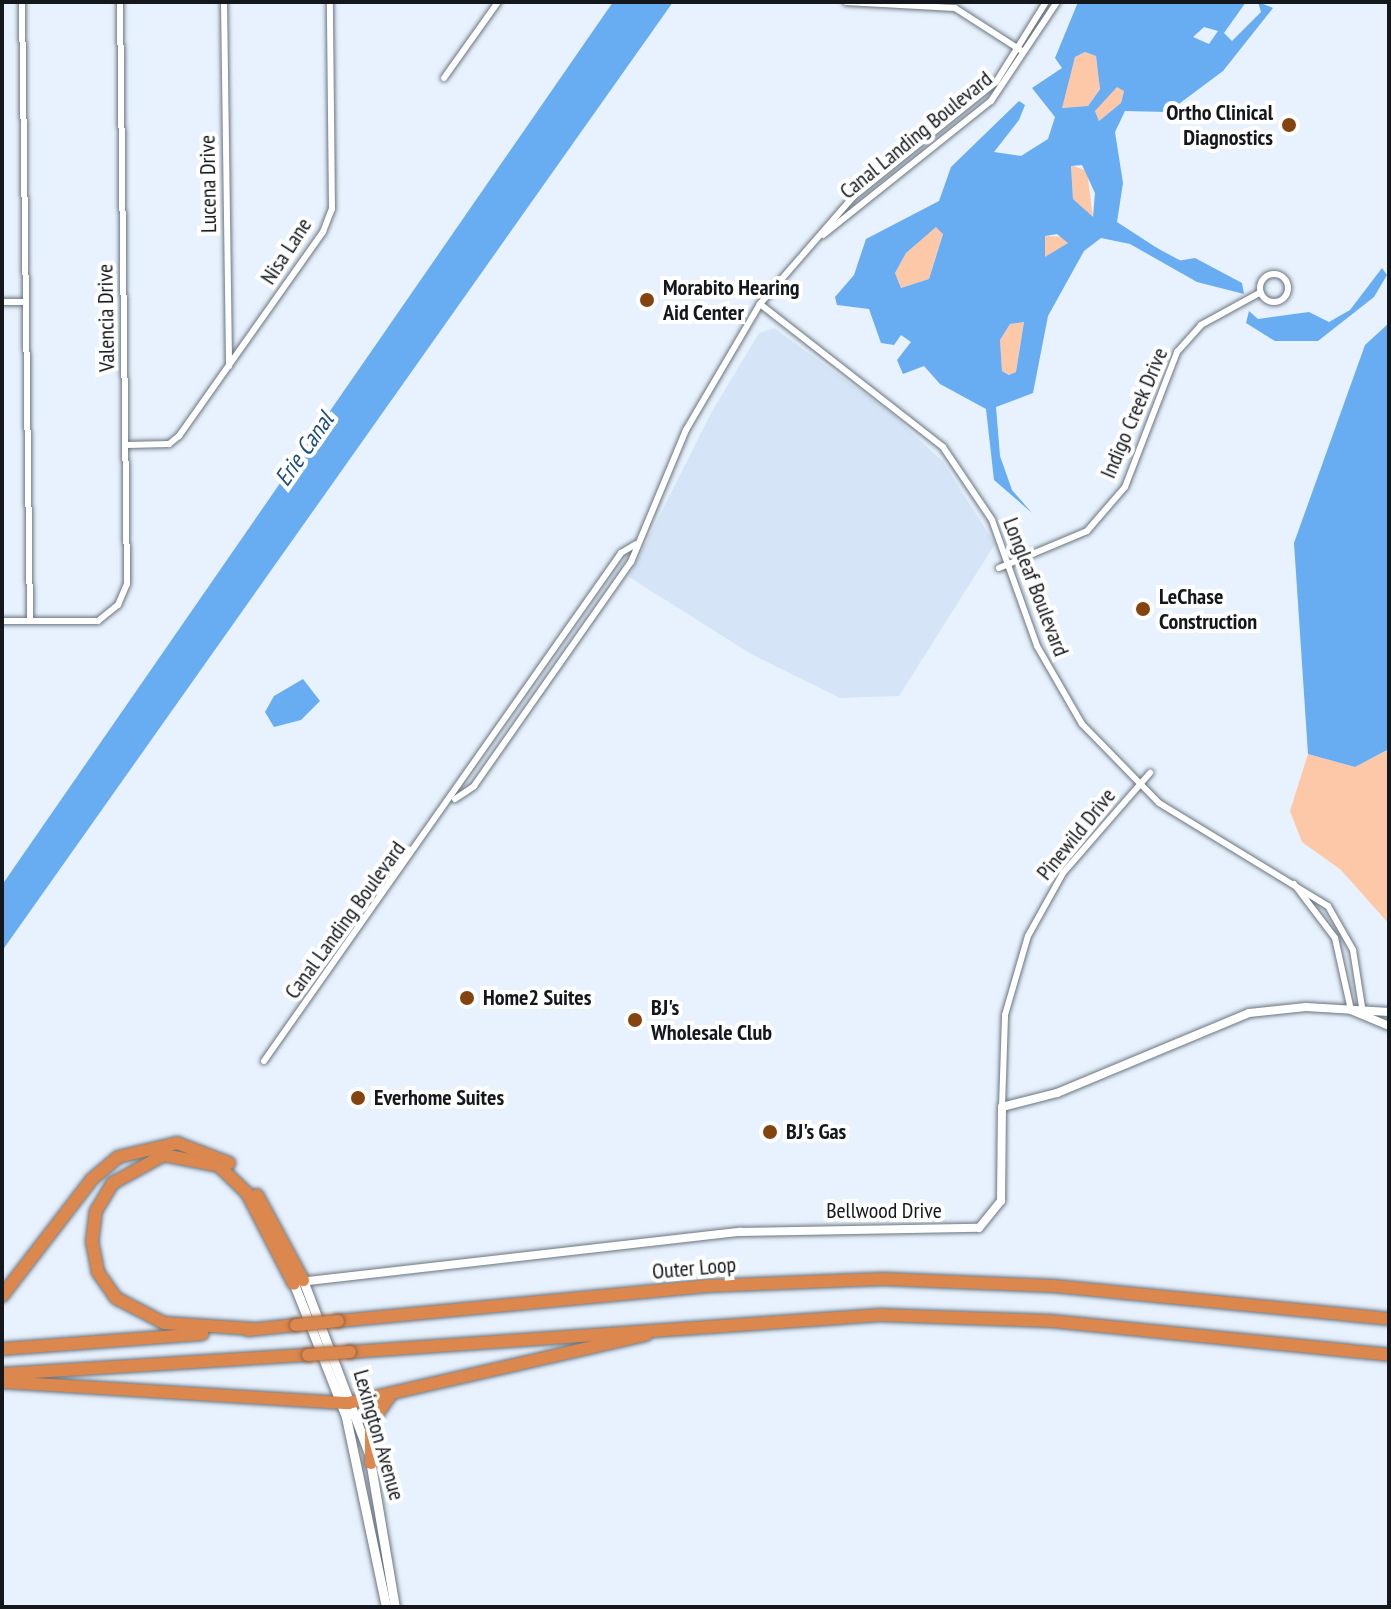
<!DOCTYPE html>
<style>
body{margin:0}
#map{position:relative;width:1391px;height:1609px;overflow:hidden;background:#e7f2fe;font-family:"PT Sans Narrow",sans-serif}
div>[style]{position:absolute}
.built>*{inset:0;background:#d5e5f7}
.green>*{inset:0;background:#fdc8a8}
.water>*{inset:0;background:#68acf2}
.stream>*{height:2px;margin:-1px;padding:0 1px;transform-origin:1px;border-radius:1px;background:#68acf2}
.roads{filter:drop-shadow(0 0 2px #6b757f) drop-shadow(0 0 2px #6b757f)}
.minor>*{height:6px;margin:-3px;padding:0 3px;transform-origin:3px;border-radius:3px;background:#fff}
.minor>.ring{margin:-3px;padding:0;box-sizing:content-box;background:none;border:6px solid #fff;border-radius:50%}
.tertiary>*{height:8px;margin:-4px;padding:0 4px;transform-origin:4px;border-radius:4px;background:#fff}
.secondary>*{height:9px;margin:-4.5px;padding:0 4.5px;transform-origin:4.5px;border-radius:4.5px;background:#fff}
.motorway>*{height:12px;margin:-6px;padding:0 6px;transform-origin:6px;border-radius:6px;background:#db874d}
.bridges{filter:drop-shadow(0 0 2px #95603c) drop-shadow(0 0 2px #95603c)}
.motorway-bridge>*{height:12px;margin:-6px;padding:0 6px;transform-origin:6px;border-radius:6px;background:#db874d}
.dots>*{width:22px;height:22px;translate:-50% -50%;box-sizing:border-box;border:4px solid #fff;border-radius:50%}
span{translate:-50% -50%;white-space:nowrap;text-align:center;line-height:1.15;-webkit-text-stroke:8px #fff;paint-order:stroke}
.poi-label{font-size:22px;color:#14181c;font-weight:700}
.right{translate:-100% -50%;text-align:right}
.left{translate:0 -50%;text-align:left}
.street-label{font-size:22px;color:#14181c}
.water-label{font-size:24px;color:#1e4e7b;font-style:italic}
.frame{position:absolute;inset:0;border:4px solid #14181c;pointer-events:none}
</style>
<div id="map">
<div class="built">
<div style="clip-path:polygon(774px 328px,891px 413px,943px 462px,995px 544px,899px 696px,840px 698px,751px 654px,629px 577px,712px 411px,759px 333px)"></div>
</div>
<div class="green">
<div style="clip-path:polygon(1085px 52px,1096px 56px,1100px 88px,1088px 106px,1061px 108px,1075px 57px)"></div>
<div style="clip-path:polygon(1117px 86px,1124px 90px,1121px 103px,1099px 121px,1095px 111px)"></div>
<div style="clip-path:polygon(1071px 165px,1087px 171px,1093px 218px,1073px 199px)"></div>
<div style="clip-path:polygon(936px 226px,943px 233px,929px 279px,901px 288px,895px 273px,906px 253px)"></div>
<div style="clip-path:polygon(1045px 236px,1067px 237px,1068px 243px,1045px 258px)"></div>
<div style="clip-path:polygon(1024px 322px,1016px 372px,1010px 375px,1002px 371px,1000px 340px,1010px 324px)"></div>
<div style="clip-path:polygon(1389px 749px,1389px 924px,1341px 870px,1302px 842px,1290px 811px,1308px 754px,1355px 767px)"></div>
</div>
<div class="water">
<div style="clip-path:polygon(613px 2px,673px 2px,2px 951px,2px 885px)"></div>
<div style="clip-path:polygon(evenodd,1078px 2px,1246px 2px,1224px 33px,1232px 41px,1261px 12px,1258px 2px,1273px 8px,1223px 71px,1168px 112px,1125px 111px,1115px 132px,1123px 183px,1117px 222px,1177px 261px,1195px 258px,1242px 283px,1244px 294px,1197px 282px,1130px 244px,1101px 238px,1084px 251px,1048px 316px,1033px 393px,996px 407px,1000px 456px,1012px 490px,1032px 513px,994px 480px,986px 409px,940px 384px,924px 366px,903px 374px,897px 360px,911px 342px,901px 335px,894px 345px,881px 343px,869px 309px,837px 305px,835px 297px,854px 275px,866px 239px,939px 201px,951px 167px,1019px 101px,1025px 105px,1019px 120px,994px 152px,1021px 156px,1048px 139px,1055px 117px,1032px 88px,1062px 68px,1055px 58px,1078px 2px,1204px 27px,1218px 31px,1209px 44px,1193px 37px,1204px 27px,1078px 2px,1085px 52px,1096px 56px,1100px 89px,1088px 106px,1062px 108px,1075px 57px,1085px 52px,1078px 2px,1117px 87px,1124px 91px,1121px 103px,1099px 121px,1095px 111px,1117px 87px,1078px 2px,1082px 165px,1095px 193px,1093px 217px,1073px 199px,1071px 166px,1082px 165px,1078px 2px,936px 227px,943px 234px,929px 279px,901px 288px,895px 273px,906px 253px,936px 227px,1078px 2px,1057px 234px,1068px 243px,1045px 257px,1045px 236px,1057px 234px,1078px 2px,1024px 322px,1016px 372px,1009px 375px,1002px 371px,1000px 340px,1010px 324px,1024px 322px)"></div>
<div style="clip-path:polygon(1382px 268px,1387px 275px,1374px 297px,1318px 341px,1275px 341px,1246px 323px,1249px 311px,1258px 319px,1309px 312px,1329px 322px,1350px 310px)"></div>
<div style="clip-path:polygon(1389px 323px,1389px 749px,1355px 767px,1308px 754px,1294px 543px,1365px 345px)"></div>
<div style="clip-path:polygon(303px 679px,320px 701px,301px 720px,274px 727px,265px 712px,274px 696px)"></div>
</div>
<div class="stream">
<div style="left:1134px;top:237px;width:53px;rotate:28deg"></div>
</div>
<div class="roads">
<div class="minor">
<div style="left:22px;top:2px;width:619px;rotate:89.26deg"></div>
<div style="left:224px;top:2px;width:364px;rotate:89.2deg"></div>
<div style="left:846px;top:2px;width:109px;rotate:3.2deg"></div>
<div style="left:955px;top:8px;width:80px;rotate:32.7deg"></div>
<div style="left:444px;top:78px;width:93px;rotate:-54.6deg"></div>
<div style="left:823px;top:235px;width:215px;rotate:-38.6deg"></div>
<div style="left:991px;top:101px;width:119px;rotate:-56.3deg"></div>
<div class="ring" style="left:1260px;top:274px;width:22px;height:22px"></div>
<div style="left:2px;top:302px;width:23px"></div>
<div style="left:760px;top:304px;width:232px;rotate:38deg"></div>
<div style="left:943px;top:447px;width:88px;rotate:56.1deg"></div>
<div style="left:992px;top:520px;width:134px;rotate:70.3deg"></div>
<div style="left:1037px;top:646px;width:90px;rotate:60deg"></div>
<div style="left:1082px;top:724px;width:110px;rotate:45.7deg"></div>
<div style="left:1159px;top:803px;width:198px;rotate:31.4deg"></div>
<div style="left:1328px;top:906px;width:51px;rotate:60.4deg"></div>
<div style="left:1353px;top:950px;width:64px;rotate:81deg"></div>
<div style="left:126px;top:445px;width:43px;rotate:-1.3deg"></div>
<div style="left:169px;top:444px;width:13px;rotate:-39deg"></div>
<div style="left:179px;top:436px;width:250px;rotate:-54.8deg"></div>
<div style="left:323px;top:232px;width:25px;rotate:-69deg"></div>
<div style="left:332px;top:209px;width:207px;rotate:-90.6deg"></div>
<div style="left:999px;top:568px;width:95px;rotate:-22.8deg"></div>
<div style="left:1087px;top:531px;width:58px;rotate:-49.2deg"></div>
<div style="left:1125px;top:487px;width:145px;rotate:-68.9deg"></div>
<div style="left:1177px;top:352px;width:36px;rotate:-48deg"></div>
<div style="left:1201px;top:325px;width:68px;rotate:-28.8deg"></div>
<div style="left:2px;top:621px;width:96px"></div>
<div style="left:98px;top:621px;width:26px;rotate:-39deg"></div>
<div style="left:118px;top:605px;width:23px;rotate:-67deg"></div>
<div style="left:127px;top:584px;width:582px;rotate:-90.69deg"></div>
<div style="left:455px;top:799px;width:23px;rotate:-34deg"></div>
<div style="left:474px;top:786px;width:274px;rotate:-55deg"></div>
<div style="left:631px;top:562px;width:143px;rotate:-67.4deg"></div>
<div style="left:686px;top:430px;width:146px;rotate:-59.6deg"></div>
<div style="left:760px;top:304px;width:143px;rotate:-49deg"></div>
<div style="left:854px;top:196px;width:182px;rotate:-38.8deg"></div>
<div style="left:996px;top:82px;width:94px;rotate:-58deg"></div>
<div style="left:1294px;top:884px;width:68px;rotate:52.8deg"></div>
<div style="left:1335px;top:938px;width:74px;rotate:77.5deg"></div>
<div style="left:264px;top:1061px;width:621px;rotate:-54.9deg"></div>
<div style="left:621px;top:553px;width:17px;rotate:-31deg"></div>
<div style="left:1002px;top:1107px;width:92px;rotate:-88.1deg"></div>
<div style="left:1005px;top:1015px;width:82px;rotate:-73.8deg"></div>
<div style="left:1028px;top:936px;width:72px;rotate:-60.9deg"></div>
<div style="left:1063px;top:873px;width:133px;rotate:-49deg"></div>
</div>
<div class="tertiary">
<div style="left:1351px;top:1010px;width:41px;rotate:22.8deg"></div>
<div style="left:299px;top:1282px;width:444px;rotate:-6.5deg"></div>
<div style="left:740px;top:1232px;width:239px;rotate:-1deg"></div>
<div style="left:979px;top:1228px;width:35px;rotate:-51deg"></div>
<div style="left:1001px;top:1201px;width:94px;rotate:-89.4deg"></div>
<div style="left:1002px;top:1107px;width:57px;rotate:-14.3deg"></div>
<div style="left:1057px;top:1093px;width:208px;rotate:-22.6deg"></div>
<div style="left:1249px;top:1013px;width:57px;rotate:-6deg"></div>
<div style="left:1306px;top:1007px;width:83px;rotate:3.4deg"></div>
</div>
<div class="secondary">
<div style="left:303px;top:1280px;width:186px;rotate:69.2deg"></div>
<div style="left:369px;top:1454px;width:155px;rotate:80.4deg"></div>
<div style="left:294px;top:1284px;width:143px;rotate:68.6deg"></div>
<div style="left:346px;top:1417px;width:194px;rotate:78.1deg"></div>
</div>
<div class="motorway">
<div style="left:257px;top:1195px;width:97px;rotate:61.6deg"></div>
<div style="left:2px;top:1296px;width:148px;rotate:-52.4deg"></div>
<div style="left:92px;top:1179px;width:34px;rotate:-40deg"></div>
<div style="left:118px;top:1157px;width:61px;rotate:-13.3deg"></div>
<div style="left:177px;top:1143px;width:56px;rotate:21deg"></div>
<div style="left:338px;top:1321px;width:371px;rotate:-5.4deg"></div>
<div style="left:707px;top:1286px;width:177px;rotate:-2.3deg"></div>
<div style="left:884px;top:1279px;width:170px;rotate:2.4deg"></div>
<div style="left:1054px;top:1286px;width:337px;rotate:5.6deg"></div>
<div style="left:254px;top:1329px;width:90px;rotate:-176.2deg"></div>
<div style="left:164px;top:1323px;width:54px;rotate:-152.5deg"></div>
<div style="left:116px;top:1298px;width:32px;rotate:-125deg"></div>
<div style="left:98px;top:1272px;width:31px;rotate:-101deg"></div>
<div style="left:92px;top:1242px;width:31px;rotate:-83deg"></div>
<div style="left:96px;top:1211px;width:33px;rotate:-59deg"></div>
<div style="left:113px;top:1183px;width:58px;rotate:-28.8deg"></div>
<div style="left:164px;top:1155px;width:56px;rotate:11.3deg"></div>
<div style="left:219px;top:1166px;width:39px;rotate:44deg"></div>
<div style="left:247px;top:1193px;width:102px;rotate:62.7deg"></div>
<div style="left:248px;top:1330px;width:48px;rotate:-5.9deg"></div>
<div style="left:2px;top:1349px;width:201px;rotate:-4.3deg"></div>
<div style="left:350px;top:1352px;width:531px;rotate:-3.99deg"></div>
<div style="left:880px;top:1315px;width:171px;rotate:2deg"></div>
<div style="left:1051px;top:1321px;width:340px;rotate:5.7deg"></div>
<div style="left:2px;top:1374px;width:307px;rotate:-3.6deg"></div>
<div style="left:2px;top:1382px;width:347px;rotate:3.5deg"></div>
<div style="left:348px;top:1403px;width:306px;rotate:-12.9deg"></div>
<div style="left:371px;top:1463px;width:40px;rotate:-90deg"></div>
<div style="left:371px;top:1423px;width:35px;rotate:-55deg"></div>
</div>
</div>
<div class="bridges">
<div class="motorway-bridge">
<div style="left:296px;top:1325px;width:42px;rotate:-5.4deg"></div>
<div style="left:308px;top:1355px;width:42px;rotate:-4.1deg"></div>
</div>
</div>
<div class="dots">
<div style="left:1289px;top:125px;background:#85440f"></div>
<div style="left:647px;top:300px;background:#85440f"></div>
<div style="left:1143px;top:609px;background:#85440f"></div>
<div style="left:467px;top:998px;background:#85440f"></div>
<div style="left:635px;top:1020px;background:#85440f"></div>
<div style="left:358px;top:1098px;background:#85440f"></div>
<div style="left:770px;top:1132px;background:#85440f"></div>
</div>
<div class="poi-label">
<span class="right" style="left:1273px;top:125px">Ortho Clinical<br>Diagnostics</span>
<span class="left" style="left:663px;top:300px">Morabito Hearing<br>Aid Center</span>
<span class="left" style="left:1159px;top:609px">LeChase<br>Construction</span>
<span class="left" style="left:483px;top:998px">Home2 Suites</span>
<span class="left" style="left:651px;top:1020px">BJ's<br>Wholesale Club</span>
<span class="left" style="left:374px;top:1098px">Everhome Suites</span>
<span class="left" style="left:786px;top:1132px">BJ's Gas</span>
</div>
<div class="street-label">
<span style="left:916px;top:135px;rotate:-39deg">Canal Landing Boulevard</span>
<span style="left:208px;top:184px;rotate:-91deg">Lucena Drive</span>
<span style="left:286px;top:251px;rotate:-57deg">Nisa Lane</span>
<span style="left:106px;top:318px;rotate:-91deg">Valencia Drive</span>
<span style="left:1134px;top:413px;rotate:-67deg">Indigo Creek Drive</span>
<span style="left:1036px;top:587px;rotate:69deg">Longleaf Boulevard</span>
<span style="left:1076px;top:834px;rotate:-51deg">Pinewild Drive</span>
<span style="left:345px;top:920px;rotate:-54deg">Canal Landing Boulevard</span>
<span style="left:884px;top:1211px">Bellwood Drive</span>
<span style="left:694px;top:1268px;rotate:-5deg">Outer Loop</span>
<span style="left:379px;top:1435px;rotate:74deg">Lexington Avenue</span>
</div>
<div class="water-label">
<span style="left:304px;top:449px;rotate:-55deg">Erie Canal</span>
</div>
<div class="frame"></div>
</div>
